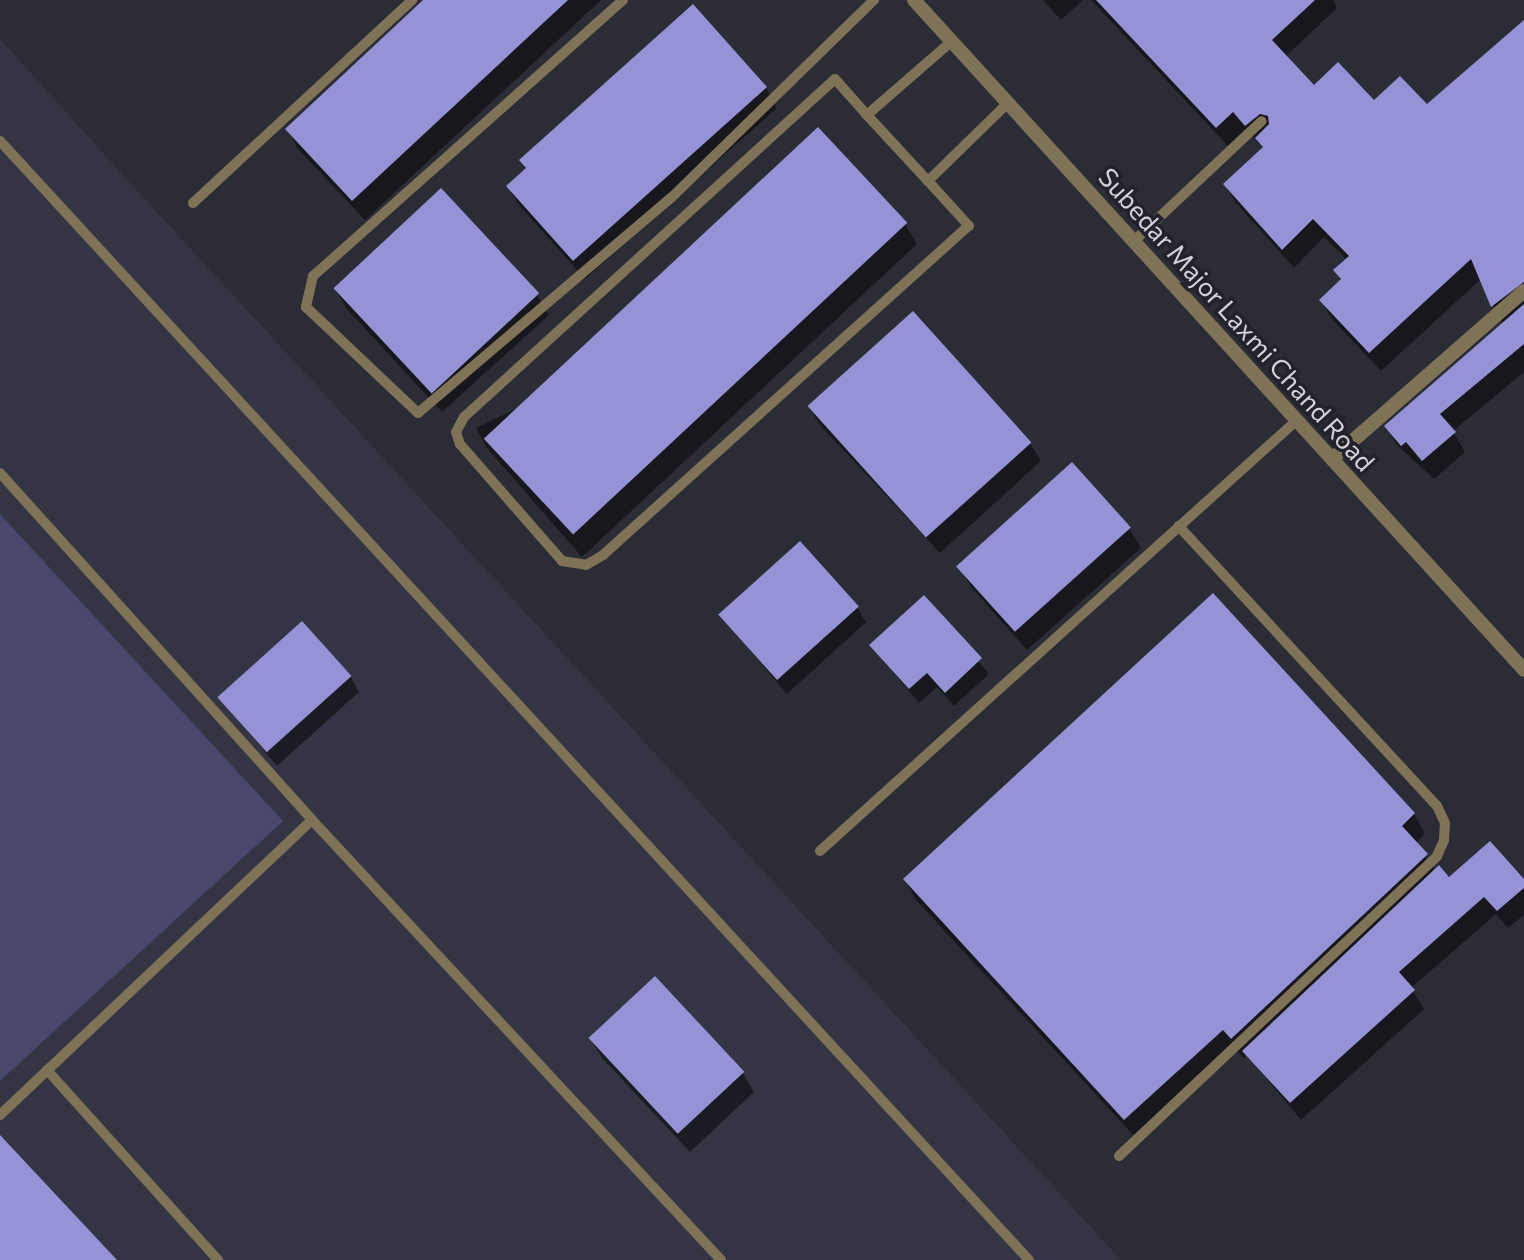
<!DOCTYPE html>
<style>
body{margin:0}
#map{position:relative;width:1524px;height:1260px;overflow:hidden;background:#2c2c37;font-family:Commissioner,sans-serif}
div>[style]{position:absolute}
.built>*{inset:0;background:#343445}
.green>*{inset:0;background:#49476c}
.shadow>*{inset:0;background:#0007}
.building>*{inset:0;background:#9593d5;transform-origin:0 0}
.service>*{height:10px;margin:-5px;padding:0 5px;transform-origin:5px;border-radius:5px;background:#7e7357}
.minor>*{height:14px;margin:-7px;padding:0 7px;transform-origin:7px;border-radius:7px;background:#7e7357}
span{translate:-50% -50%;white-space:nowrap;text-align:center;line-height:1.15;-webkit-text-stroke:7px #22222d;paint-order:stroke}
.street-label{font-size:26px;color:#d2d2d9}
</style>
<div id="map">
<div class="built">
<div style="clip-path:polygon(0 39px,130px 183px,1121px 1260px,0 1260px)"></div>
</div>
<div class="green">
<div style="clip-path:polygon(0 514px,283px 821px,0 1081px)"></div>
</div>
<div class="shadow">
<div style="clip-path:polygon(426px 0,601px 0,365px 220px,298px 149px,287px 129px)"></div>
<div style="clip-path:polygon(1043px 0,1083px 0,1061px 20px)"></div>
<div style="clip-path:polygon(1091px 0,1333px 0,1337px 8px,1285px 57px,1314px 87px,1374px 103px,1427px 107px,1524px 27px,1524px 372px,1453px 431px,1465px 452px,1434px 479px,1397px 445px,1386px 427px,1503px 325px,1481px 279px,1381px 371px,1332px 319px,1321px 300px,1341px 280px,1336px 271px,1347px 260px,1324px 237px,1294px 268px,1236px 203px,1225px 184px,1264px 149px,1259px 142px,1244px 130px,1228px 146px)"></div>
<div style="clip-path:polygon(766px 88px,777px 108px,585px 279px,520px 206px,508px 186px,526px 170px,521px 161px)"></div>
<div style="clip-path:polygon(905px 224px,917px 244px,582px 557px,487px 448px,476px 428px)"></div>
<div style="clip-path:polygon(335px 288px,537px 295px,549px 315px,442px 412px,346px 308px)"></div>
<div style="clip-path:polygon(809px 407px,1030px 443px,1041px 461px,940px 553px,820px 425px)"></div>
<div style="clip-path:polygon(1129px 528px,1141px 548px,1027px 650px,971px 587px,959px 567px)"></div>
<div style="clip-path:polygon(1213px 596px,1414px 814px,1425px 834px,1416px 843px,1436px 871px,1449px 879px,1524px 882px,1524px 915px,1508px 928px,1496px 914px,1411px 988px,1424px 1009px,1301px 1120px,1247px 1055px,1244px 1058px,1235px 1049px,1137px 1139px,916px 900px,905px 880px)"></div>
<div style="clip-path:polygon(924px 597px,989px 674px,954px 706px,937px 687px,919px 703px,871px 645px)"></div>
<div style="clip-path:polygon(857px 607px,866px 622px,787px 694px,721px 616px)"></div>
<div style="clip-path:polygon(351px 677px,359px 692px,277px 766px,220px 698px)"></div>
<div style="clip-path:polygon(590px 1038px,743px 1073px,754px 1092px,690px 1152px,602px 1058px)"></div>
</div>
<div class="building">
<div style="clip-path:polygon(423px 0,568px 0,352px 201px,285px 129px)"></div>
<div style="clip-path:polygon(1096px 0,1315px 0,1272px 40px,1314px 85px,1338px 62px,1374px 100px,1400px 76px,1427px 104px,1524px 20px,1524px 282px,1491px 307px,1471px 259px,1369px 353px,1319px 300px,1341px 279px,1333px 270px,1349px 256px,1313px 219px,1282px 250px,1223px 184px,1263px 147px,1255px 138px,1269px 124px,1268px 116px,1260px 114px,1245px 126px,1233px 112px,1216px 128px)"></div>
<div style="clip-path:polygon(693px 4px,767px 87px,573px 261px,506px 186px,526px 168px,519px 160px)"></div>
<div style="left:818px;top:127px;width:131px;height:457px;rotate:47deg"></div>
<div style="left:441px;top:188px;width:144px;height:147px;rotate:47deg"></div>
<div style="clip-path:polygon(1524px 304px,1524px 344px,1440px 414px,1456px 432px,1422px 461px,1406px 442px,1401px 446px,1384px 426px)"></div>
<div style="left:913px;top:311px;width:177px;height:142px;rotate:48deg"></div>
<div style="left:1072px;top:462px;width:88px;height:156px;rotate:48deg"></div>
<div style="left:800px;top:541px;width:88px;height:110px;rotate:48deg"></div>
<div style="clip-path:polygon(1213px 593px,1415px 813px,1402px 826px,1428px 854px,1231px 1039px,1223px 1030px,1124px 1120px,903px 879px)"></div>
<div style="clip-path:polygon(924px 595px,982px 658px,945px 693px,927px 673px,909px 689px,869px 645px)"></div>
<div style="left:302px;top:621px;width:74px;height:114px;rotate:48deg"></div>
<div style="clip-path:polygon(1490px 841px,1524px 879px,1524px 888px,1497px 911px,1484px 897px,1399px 972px,1415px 990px,1290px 1103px,1242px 1051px,1439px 865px,1449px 877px)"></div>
<div style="left:655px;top:976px;width:131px;height:91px;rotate:47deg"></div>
<div style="clip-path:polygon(0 1135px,117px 1260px,0 1260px)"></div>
</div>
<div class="service">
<div style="left:623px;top:0;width:415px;rotate:138.3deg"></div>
<div style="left:313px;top:276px;width:32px;rotate:103deg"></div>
<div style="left:306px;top:307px;width:154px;rotate:43.4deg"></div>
<div style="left:418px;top:413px;width:332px;rotate:-40.4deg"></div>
<div style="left:671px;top:198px;width:284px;rotate:-44.3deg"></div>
<div style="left:952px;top:41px;width:113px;rotate:139deg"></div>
<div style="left:867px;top:115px;width:90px;rotate:47.3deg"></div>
<div style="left:928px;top:181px;width:112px;rotate:-44.3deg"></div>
<div style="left:867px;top:115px;width:48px;rotate:-131.6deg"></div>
<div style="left:835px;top:79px;width:502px;rotate:137.66deg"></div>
<div style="left:464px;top:417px;width:17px;rotate:118deg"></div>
<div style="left:456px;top:432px;width:13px;rotate:72deg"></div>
<div style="left:460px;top:444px;width:155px;rotate:48.9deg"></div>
<div style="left:562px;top:561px;width:24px;rotate:9deg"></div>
<div style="left:586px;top:565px;width:20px;rotate:-30deg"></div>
<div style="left:603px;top:555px;width:492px;rotate:-42deg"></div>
<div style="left:969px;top:226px;width:61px;rotate:-132.3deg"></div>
<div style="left:0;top:141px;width:1520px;rotate:47.4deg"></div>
<div style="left:193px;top:203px;width:299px;rotate:-42.8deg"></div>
<div style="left:1134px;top:241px;width:175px;rotate:-43.2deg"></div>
<div style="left:0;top:473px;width:467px;rotate:48deg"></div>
<div style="left:312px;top:820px;width:601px;rotate:47.09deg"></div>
<div style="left:820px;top:851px;width:643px;rotate:-42.1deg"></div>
<div style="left:47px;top:1070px;width:256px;rotate:48deg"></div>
<div style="left:0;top:1115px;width:429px;rotate:-43.4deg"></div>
<div style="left:1119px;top:1156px;width:437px;rotate:-43.3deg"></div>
<div style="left:1437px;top:856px;width:17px;rotate:-66deg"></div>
<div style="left:1444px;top:840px;width:17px;rotate:-87deg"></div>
<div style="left:1445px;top:823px;width:19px;rotate:-115deg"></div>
<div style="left:1437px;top:806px;width:381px;rotate:-132.7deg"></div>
</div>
<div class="minor">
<div style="left:914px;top:0;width:906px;rotate:47.68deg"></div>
<div style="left:1332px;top:459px;width:255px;rotate:-41.2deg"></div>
</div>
<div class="street-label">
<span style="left:1237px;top:319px;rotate:48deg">Subedar Major Laxmi Chand Road</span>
</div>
</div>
